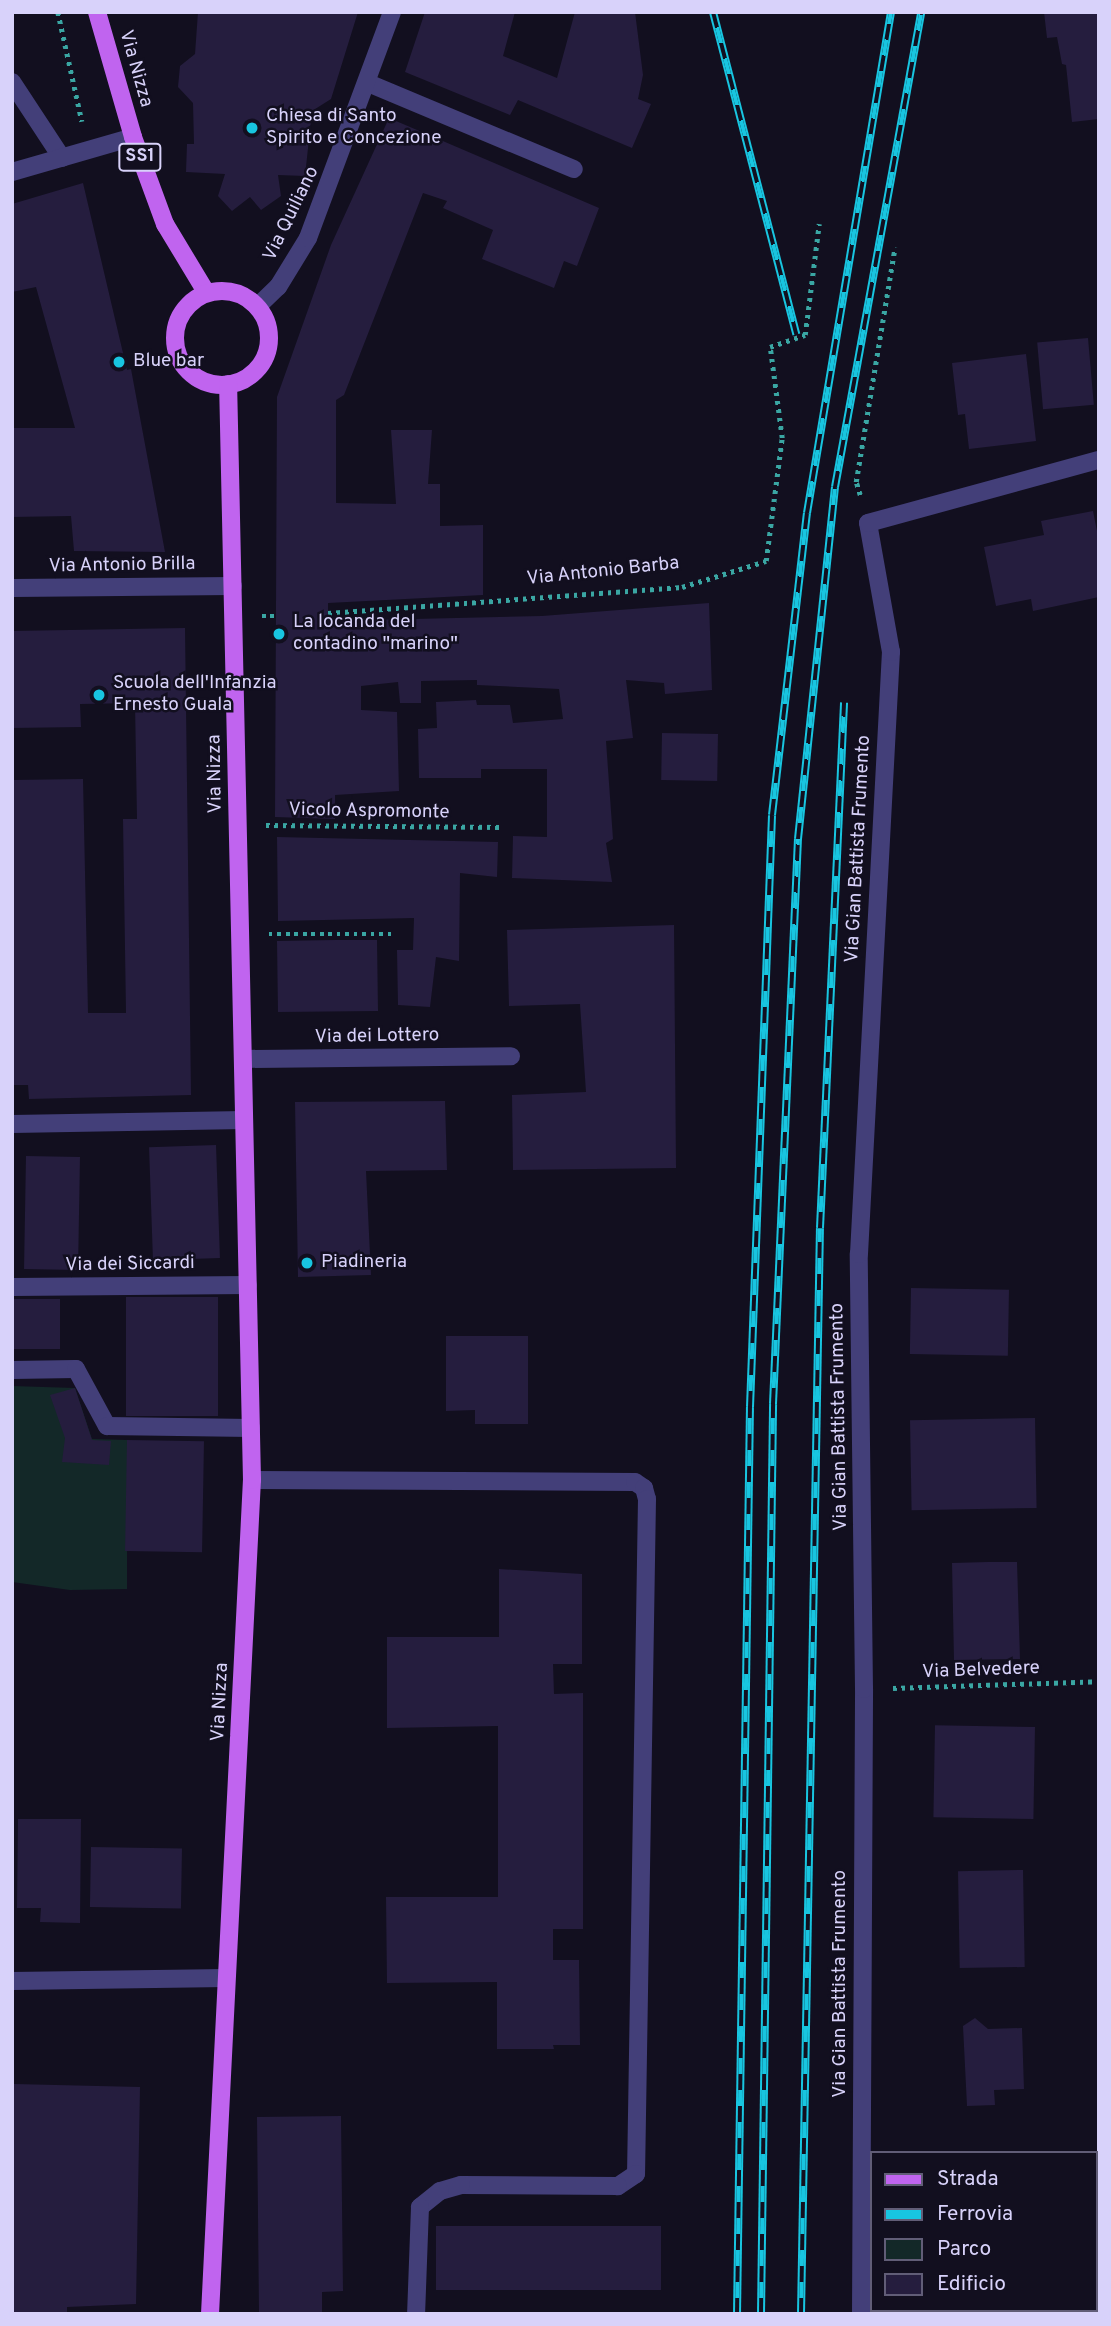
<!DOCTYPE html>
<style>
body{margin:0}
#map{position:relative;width:1111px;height:2326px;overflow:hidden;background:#120f1f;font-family:Overpass,sans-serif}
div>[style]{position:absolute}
.green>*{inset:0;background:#132828}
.building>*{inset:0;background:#251d3e;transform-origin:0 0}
.path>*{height:4.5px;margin-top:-2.25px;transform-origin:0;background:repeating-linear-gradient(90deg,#3aa6a3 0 3.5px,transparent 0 8.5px)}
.minor>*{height:18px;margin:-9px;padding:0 9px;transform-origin:9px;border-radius:9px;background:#433f79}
.major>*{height:18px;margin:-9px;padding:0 9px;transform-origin:9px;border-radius:9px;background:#c064ef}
.major>.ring{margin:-9px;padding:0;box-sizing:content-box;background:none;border:18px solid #c064ef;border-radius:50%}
.rail>*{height:8px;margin-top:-4px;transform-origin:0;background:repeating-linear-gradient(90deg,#120f1f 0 16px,#18c5e0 0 32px);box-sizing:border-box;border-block:2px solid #18c5e0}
.dots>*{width:19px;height:19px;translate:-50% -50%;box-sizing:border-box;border:4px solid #120f1f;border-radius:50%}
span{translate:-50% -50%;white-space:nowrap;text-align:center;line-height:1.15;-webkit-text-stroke:5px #120f1f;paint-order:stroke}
.shield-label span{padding:2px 5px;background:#120f1f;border:2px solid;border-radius:5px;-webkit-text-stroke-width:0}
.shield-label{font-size:18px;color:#d8d2fa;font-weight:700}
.street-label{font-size:19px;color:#d8d2fa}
.poi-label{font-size:19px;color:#d8d2fa}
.left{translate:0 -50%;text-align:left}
.frame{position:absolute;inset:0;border:14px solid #d8d2fa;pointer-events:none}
.legend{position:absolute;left:870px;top:2151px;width:228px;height:161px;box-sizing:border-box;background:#120f1f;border:2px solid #615d77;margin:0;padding:9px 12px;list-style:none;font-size:21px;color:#d8d2fa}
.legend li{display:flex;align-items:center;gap:14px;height:35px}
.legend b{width:35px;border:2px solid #615d77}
</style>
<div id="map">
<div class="green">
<div style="clip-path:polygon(12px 1386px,75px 1388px,92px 1439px,127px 1440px,127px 1589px,70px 1590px,12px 1582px)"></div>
</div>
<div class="building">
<div style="clip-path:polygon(198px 12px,358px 12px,331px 99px,312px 111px,305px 176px,278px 175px,281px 196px,261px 210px,250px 197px,232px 211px,218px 196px,225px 174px,186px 172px,187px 144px,194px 144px,193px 103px,178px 87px,180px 66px,195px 54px)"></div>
<div style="clip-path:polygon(425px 12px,515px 12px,503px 56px,557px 78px,575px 12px,635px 12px,643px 75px,638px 99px,651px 104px,632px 148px,518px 100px,510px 115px,405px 72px)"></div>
<div style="clip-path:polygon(1044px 12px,1099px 12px,1099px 119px,1072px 122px,1066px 65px,1062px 64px,1057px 37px,1047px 38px)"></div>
<div style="clip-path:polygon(389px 118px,599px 208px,577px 266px,564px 261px,554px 288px,482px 259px,493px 230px,443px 208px,447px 201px,423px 193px,344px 395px,336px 400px,336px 503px,396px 504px,391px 430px,432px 430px,428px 484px,440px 484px,440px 526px,483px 525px,483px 595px,328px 603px,328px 621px,542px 616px,709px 603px,712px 690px,665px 694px,664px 683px,626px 680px,633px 738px,606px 741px,613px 839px,606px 843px,612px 882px,512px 878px,513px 836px,547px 837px,547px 769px,481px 769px,481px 778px,419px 778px,418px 729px,437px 728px,436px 702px,476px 700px,477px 705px,510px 705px,513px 723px,563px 719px,559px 689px,477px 685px,477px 680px,421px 681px,421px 703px,400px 703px,398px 682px,361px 686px,361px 710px,397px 712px,399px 791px,335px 795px,335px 819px,275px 817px,277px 397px,331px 245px)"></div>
<div style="clip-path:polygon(83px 183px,127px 370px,131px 369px,165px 552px,74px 551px,71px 516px,12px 517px,12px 428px,75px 428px,36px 287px,12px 292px,12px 204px)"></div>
<div style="left:1088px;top:338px;width:67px;height:51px;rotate:85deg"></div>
<div style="clip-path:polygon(1026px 354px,1036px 441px,969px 449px,965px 414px,958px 415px,952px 363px)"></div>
<div style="clip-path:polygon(1093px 511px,1099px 541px,1099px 597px,1033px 611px,1031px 599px,996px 606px,984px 547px,1044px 535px,1041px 521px)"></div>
<div style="clip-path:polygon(185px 628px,191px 1095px,29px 1099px,28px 1085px,12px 1085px,12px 780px,83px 779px,88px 1013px,126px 1013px,123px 819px,137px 819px,135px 703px,80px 704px,81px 727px,12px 728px,12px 631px)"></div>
<div style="left:662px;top:733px;width:56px;height:47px;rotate:1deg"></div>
<div style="clip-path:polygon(277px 837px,498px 842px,497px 877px,460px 873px,459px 961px,436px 957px,430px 1007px,398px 1005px,397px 950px,413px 950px,414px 918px,278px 921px)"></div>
<div style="clip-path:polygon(674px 925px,676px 1168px,513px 1170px,512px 1095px,586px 1092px,580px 1004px,509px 1006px,507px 930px)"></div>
<div style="clip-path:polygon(335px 940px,377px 940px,378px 1011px,278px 1012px,277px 941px)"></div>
<div style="clip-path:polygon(445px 1101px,447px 1170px,366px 1171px,371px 1275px,298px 1277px,295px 1102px)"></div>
<div style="left:216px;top:1145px;width:113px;height:67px;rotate:88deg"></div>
<div style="left:26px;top:1156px;width:54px;height:113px;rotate:1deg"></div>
<div style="left:911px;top:1288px;width:98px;height:66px;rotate:1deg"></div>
<div style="left:218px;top:1297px;width:119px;height:92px;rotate:90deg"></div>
<div style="left:60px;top:1299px;width:50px;height:48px;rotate:90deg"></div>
<div style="clip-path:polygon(446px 1336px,528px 1336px,528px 1424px,475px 1424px,475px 1410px,446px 1411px)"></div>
<div style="clip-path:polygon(75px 1388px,92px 1440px,111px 1441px,109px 1465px,62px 1462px,65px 1438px,50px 1395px)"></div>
<div style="left:1035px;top:1418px;width:90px;height:125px;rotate:89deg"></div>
<div style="left:127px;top:1440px;width:77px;height:111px;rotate:1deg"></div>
<div style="clip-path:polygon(988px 1562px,1017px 1562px,1020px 1659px,954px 1660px,952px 1563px)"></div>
<div style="clip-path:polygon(499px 1569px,582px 1574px,582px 1664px,553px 1664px,554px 1694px,583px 1693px,583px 1929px,553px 1929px,553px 1960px,579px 1960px,580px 2045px,553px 2045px,554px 2049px,497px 2049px,497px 1982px,387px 1983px,386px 1897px,498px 1897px,498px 1726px,387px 1728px,387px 1637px,499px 1637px)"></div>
<div style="left:1035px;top:1727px;width:92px;height:100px;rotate:91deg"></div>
<div style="clip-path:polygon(18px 1819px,81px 1819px,80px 1923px,40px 1922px,41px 1908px,17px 1908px)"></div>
<div style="left:91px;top:1847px;width:91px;height:60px;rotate:1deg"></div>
<div style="left:1023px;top:1870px;width:97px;height:65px;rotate:89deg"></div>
<div style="clip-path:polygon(975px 2018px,988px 2029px,1022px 2028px,1024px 2089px,994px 2090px,995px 2105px,967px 2106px,963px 2026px)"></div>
<div style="clip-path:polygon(14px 2084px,140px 2087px,136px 2304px,67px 2307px,67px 2314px,12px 2314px)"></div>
<div style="clip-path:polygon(341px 2116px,343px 2291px,322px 2292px,322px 2313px,259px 2314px,257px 2117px)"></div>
<div style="left:436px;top:2226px;width:225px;height:64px"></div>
<div style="clip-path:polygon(1099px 2274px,1099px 2314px,1091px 2314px,1095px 2310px)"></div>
<div style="left:944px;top:2310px;width:85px;height:4px"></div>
</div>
<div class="path">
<div style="left:58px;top:12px;width:112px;rotate:77.6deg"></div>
<div style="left:860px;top:495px;width:14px;rotate:-107deg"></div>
<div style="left:856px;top:482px;width:238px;rotate:-80.6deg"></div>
<div style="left:328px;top:613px;width:355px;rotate:-4.2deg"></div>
<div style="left:682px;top:587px;width:88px;rotate:-17.2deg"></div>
<div style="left:766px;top:561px;width:124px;rotate:-82.6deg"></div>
<div style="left:782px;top:438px;width:92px;rotate:-97.5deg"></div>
<div style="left:770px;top:347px;width:37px;rotate:-19deg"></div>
<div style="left:805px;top:335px;width:112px;rotate:-82.8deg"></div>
<div style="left:262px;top:616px;width:13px"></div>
<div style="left:266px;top:825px;width:235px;rotate:0.5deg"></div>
<div style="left:269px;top:934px;width:123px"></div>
<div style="left:893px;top:1688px;width:206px;rotate:-1.9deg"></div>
</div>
<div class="minor">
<div style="left:12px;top:82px;width:91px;rotate:56.7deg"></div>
<div style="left:368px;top:83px;width:223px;rotate:22.7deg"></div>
<div style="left:12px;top:172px;width:126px;rotate:-16.1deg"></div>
<div style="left:258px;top:306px;width:28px;rotate:-44deg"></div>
<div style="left:278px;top:287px;width:57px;rotate:-58.5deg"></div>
<div style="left:308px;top:238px;width:241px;rotate:-69.6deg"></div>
<div style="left:12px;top:588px;width:221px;rotate:-0.5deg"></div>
<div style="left:243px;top:1059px;width:268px;rotate:-0.6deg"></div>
<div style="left:12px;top:1124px;width:232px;rotate:-1deg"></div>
<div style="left:12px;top:1287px;width:236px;rotate:-0.5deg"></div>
<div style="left:12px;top:1370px;width:64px;rotate:-0.9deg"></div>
<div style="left:76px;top:1369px;width:65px;rotate:61.5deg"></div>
<div style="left:107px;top:1426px;width:144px;rotate:0.8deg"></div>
<div style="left:252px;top:1480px;width:383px;rotate:0.3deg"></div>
<div style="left:635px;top:1482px;width:11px;rotate:34deg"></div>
<div style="left:644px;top:1488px;width:11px;rotate:75deg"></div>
<div style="left:647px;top:1499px;width:675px;rotate:90.93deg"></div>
<div style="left:636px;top:2174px;width:22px;rotate:146deg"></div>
<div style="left:618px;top:2186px;width:157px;rotate:-179.6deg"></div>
<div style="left:461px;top:2185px;width:22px;rotate:164deg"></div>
<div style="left:440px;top:2191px;width:26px;rotate:141deg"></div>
<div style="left:420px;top:2207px;width:107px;rotate:92.1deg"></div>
<div style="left:12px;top:1981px;width:214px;rotate:-0.8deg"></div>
<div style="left:861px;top:2314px;width:625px;rotate:-89.72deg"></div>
<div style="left:864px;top:1689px;width:435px;rotate:-90.7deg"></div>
<div style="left:859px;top:1254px;width:603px;rotate:-86.96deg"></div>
<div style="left:891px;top:652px;width:131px;rotate:-100.1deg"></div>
<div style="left:868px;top:523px;width:239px;rotate:-15.3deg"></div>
</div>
<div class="major">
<div style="left:97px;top:12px;width:130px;rotate:73.9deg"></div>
<div style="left:133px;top:137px;width:93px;rotate:69.8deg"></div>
<div style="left:165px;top:224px;width:79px;rotate:58.9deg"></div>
<div class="ring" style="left:175px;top:291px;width:76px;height:76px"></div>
<div style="left:210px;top:2314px;width:835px;rotate:-87.12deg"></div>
<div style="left:252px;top:1480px;width:1096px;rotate:-91.25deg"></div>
</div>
<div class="rail">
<div style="left:713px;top:12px;width:333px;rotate:75.5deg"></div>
<div style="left:737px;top:2314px;width:907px;rotate:-89.18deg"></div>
<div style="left:750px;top:1407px;width:592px;rotate:-87.87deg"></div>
<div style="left:772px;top:815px;width:304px;rotate:-83.4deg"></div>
<div style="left:807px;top:513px;width:508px;rotate:-80.48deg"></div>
<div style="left:761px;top:2314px;width:910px;rotate:-89.24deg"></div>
<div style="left:773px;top:1404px;width:566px;rotate:-87.47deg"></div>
<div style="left:798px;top:839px;width:354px;rotate:-84deg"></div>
<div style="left:835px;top:487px;width:483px;rotate:-79.7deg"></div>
<div style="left:801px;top:2314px;width:1086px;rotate:-89deg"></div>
<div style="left:820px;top:1228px;width:526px;rotate:-87.38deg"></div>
</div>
<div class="dots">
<div style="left:252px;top:128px;background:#18c5e0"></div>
<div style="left:119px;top:362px;background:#18c5e0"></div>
<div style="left:279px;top:634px;background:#18c5e0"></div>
<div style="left:99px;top:695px;background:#18c5e0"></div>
<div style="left:307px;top:1263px;background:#18c5e0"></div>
</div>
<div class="shield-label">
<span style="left:140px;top:157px">SS1</span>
</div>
<div class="street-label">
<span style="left:135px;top:69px;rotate:74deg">Via Nizza</span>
<span style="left:292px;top:214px;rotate:-64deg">Via Quiliano</span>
<span style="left:122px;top:566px;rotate:-1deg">Via Antonio Brilla</span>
<span style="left:603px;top:572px;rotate:-6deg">Via Antonio Barba</span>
<span style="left:216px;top:774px;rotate:-91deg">Via Nizza</span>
<span style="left:369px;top:812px;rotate:1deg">Vicolo Aspromonte</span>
<span style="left:859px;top:849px;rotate:-87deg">Via Gian Battista Frumento</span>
<span style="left:377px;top:1037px;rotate:-1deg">Via dei Lottero</span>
<span style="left:130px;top:1265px;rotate:-1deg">Via dei Siccardi</span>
<span style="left:840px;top:1417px;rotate:-91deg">Via Gian Battista Frumento</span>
<span style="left:981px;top:1671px;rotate:-2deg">Via Belvedere</span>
<span style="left:221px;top:1702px;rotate:-87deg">Via Nizza</span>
<span style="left:841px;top:1984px;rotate:-90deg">Via Gian Battista Frumento</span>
</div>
<div class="poi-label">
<span class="left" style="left:266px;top:128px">Chiesa di Santo<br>Spirito e Concezione</span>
<span class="left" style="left:133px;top:362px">Blue bar</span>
<span class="left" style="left:293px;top:634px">La locanda del<br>contadino "marino"</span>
<span class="left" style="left:113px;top:695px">Scuola dell'Infanzia<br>Ernesto Guala</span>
<span class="left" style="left:321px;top:1263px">Piadineria</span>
</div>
<div class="frame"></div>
<ul class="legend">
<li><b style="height:9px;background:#c064ef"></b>Strada</li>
<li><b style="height:9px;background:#18c5e0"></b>Ferrovia</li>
<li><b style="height:19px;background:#132828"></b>Parco</li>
<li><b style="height:19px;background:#251d3e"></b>Edificio</li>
</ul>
</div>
